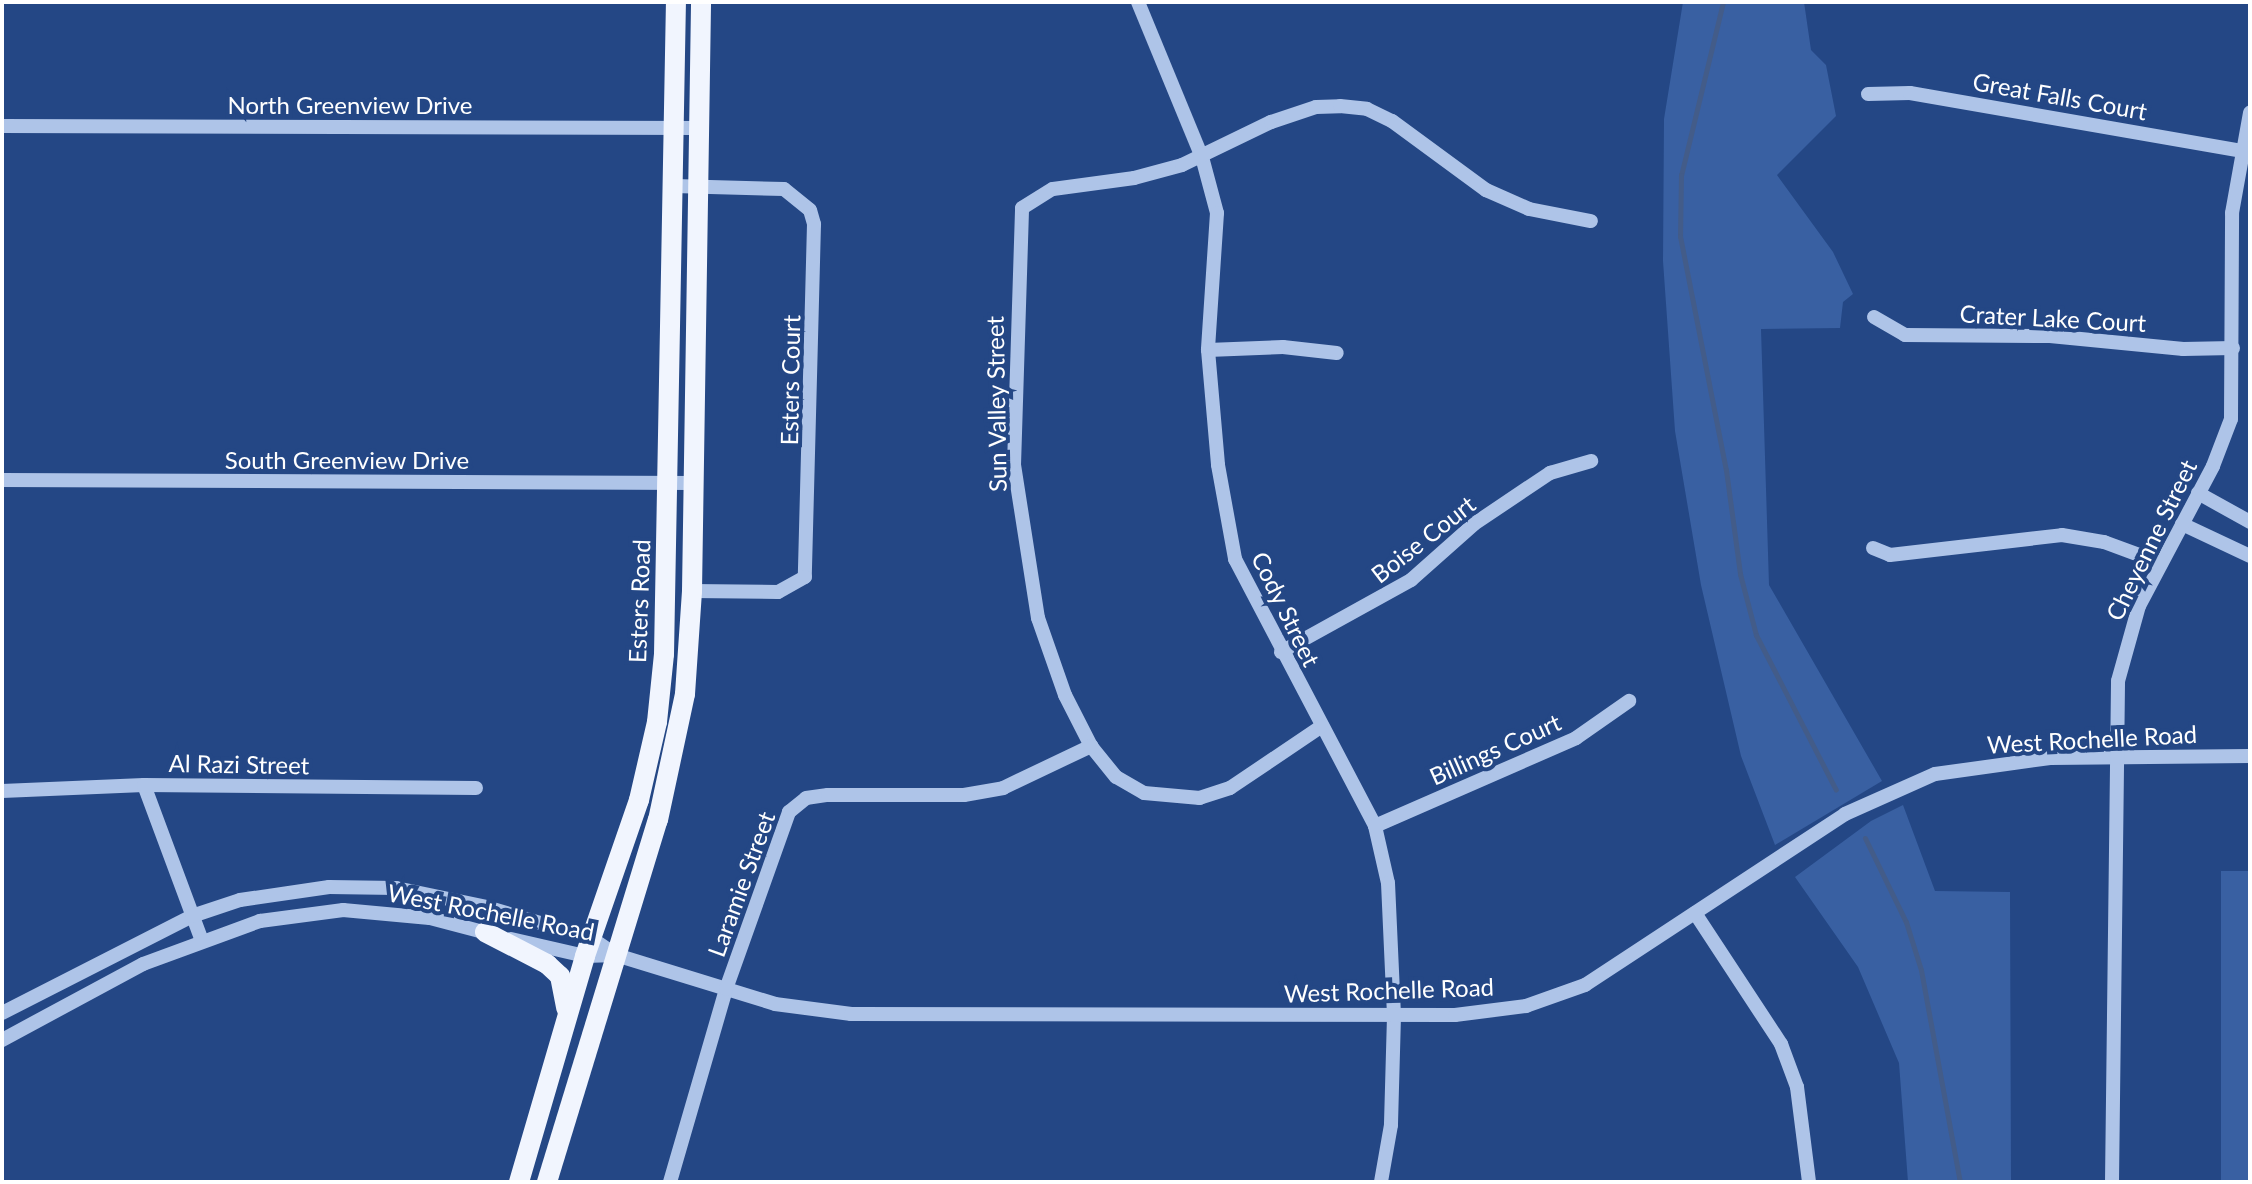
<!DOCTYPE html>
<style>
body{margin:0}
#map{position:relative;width:2252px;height:1184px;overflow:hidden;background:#244785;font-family:Lato,sans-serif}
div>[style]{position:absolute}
.green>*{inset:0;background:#3960a2;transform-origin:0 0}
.stream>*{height:5px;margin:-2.5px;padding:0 2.5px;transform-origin:2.5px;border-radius:2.5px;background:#435c89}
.minor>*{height:14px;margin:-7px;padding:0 7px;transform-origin:7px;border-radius:7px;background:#aec4e8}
.major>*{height:20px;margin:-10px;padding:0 10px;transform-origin:10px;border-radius:10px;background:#f1f5fe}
span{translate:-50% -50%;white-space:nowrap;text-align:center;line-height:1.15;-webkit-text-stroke:8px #244785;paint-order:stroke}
.street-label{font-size:24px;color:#fff}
.frame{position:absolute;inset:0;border:4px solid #fff;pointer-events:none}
</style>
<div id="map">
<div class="green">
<div style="clip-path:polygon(1683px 2px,1804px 2px,1811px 50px,1826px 65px,1836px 116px,1777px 175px,1833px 252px,1853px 294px,1843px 302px,1840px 328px,1761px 329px,1769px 585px,1882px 781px,1775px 845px,1741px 756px,1701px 585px,1675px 431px,1663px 261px,1664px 119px)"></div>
<div style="clip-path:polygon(1903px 805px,1935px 891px,2010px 892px,2011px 1182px,1908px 1182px,1899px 1063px,1858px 967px,1795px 877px,1871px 821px)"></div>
<div style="left:2221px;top:871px;width:29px;height:311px"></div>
</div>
<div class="stream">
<div style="left:1723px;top:2px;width:178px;rotate:103.6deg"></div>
<div style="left:1681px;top:175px;width:61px;rotate:90.9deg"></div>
<div style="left:1680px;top:236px;width:238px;rotate:78.9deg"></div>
<div style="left:1726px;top:470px;width:105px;rotate:82.3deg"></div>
<div style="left:1740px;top:574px;width:63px;rotate:75.3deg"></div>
<div style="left:1756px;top:635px;width:174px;rotate:62.7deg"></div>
<div style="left:1865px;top:838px;width:93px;rotate:64deg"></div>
<div style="left:1906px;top:922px;width:50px;rotate:72.6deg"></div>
<div style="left:1921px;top:970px;width:216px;rotate:79.6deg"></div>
</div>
<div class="minor">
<div style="left:1138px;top:2px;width:168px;rotate:67.6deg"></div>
<div style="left:1202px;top:157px;width:58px;rotate:75deg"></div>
<div style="left:1217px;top:213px;width:137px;rotate:93.8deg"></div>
<div style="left:1208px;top:350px;width:115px;rotate:85deg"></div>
<div style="left:1218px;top:465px;width:96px;rotate:79.7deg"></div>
<div style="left:1235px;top:559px;width:301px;rotate:62.3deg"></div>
<div style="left:1375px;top:826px;width:58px;rotate:77.2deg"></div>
<div style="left:1388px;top:883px;width:133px;rotate:87.4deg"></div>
<div style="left:1394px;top:1016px;width:109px;rotate:91.6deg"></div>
<div style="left:1391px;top:1125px;width:58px;rotate:100deg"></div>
<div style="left:1868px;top:94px;width:42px;rotate:-1.4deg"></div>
<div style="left:1910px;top:93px;width:338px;rotate:9.9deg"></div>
<div style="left:2px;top:126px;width:697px;rotate:0.16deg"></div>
<div style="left:674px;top:186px;width:110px;rotate:1.6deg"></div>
<div style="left:784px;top:189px;width:33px;rotate:39deg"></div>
<div style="left:810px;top:210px;width:15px;rotate:74deg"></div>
<div style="left:814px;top:224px;width:353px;rotate:91.5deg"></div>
<div style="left:805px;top:577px;width:31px;rotate:151deg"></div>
<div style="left:778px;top:592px;width:86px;rotate:-179.3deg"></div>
<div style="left:1874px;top:317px;width:36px;rotate:30deg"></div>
<div style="left:1905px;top:335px;width:145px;rotate:0.4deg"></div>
<div style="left:2050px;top:336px;width:134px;rotate:5.6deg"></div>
<div style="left:2183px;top:349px;width:50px;rotate:-1.1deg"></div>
<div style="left:1208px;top:350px;width:75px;rotate:-2.3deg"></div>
<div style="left:1283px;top:347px;width:54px;rotate:6.3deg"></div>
<div style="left:2px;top:480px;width:691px;rotate:0.25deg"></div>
<div style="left:2198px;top:493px;width:60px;rotate:29.1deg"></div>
<div style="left:2182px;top:524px;width:75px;rotate:25.2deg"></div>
<div style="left:1873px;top:548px;width:18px;rotate:22deg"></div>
<div style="left:1890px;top:555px;width:173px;rotate:-6.6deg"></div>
<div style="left:2062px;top:535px;width:43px;rotate:9.5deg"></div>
<div style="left:2104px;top:542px;width:61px;rotate:20.2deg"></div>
<div style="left:1281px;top:652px;width:149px;rotate:-29deg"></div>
<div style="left:1411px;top:580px;width:84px;rotate:-41.6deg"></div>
<div style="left:1474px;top:524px;width:92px;rotate:-33.9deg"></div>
<div style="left:1550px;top:473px;width:43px;rotate:-16.3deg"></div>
<div style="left:1322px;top:726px;width:111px;rotate:146deg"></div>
<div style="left:1230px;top:788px;width:32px;rotate:162deg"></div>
<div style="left:1200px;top:798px;width:56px;rotate:-174.9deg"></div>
<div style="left:1144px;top:793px;width:32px;rotate:-150deg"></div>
<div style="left:1116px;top:777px;width:40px;rotate:-129deg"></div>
<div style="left:1091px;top:746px;width:57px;rotate:-117deg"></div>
<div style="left:1065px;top:695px;width:82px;rotate:-109.3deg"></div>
<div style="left:1038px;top:618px;width:155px;rotate:-98.9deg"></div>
<div style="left:1014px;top:465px;width:257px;rotate:-88.2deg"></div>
<div style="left:1022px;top:208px;width:36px;rotate:-32deg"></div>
<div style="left:1053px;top:189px;width:82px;rotate:-7.7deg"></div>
<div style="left:1134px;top:178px;width:50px;rotate:-15.2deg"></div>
<div style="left:1182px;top:165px;width:99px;rotate:-25.8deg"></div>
<div style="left:1271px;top:122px;width:47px;rotate:-18.4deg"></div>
<div style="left:1316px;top:107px;width:24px;rotate:-2deg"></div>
<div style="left:1340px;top:106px;width:27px;rotate:6deg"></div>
<div style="left:1367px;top:109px;width:28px;rotate:26deg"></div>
<div style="left:1392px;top:121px;width:117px;rotate:36.3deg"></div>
<div style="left:1486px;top:190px;width:47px;rotate:23.8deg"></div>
<div style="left:1529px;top:209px;width:63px;rotate:11deg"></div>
<div style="left:144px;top:785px;width:163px;rotate:69.6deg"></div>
<div style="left:2px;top:791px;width:142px;rotate:-2.4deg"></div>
<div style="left:144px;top:785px;width:332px;rotate:0.5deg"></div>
<div style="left:1375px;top:826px;width:219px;rotate:-23.6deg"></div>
<div style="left:1576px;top:738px;width:65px;rotate:-34.9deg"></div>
<div style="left:1695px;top:913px;width:157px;rotate:56.7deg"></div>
<div style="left:1781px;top:1044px;width:46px;rotate:69.6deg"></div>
<div style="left:1797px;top:1087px;width:96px;rotate:82.8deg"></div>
<div style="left:511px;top:939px;width:76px;rotate:12.9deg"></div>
<div style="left:585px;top:956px;width:31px;rotate:-2deg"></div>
<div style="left:2px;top:1013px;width:213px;rotate:-27deg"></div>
<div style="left:192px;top:916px;width:51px;rotate:-18.4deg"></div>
<div style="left:240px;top:900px;width:90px;rotate:-8.3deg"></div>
<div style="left:329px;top:887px;width:67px;rotate:0.9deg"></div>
<div style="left:396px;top:888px;width:92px;rotate:11.9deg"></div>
<div style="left:486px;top:907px;width:109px;rotate:16.4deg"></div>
<div style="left:591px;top:938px;width:30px;rotate:34deg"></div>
<div style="left:616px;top:955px;width:166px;rotate:17.1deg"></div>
<div style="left:775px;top:1004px;width:77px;rotate:7.5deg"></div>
<div style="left:851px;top:1014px;width:604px;rotate:0.09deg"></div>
<div style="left:1455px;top:1015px;width:72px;rotate:-7.2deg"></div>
<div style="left:1526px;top:1006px;width:63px;rotate:-19.6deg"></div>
<div style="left:1585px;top:985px;width:311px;rotate:-33.3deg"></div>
<div style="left:1845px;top:814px;width:98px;rotate:-24deg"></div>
<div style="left:1935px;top:774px;width:116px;rotate:-7.9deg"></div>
<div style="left:2050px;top:758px;width:200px;rotate:-0.6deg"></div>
<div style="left:2px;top:1040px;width:160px;rotate:-28.3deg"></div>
<div style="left:143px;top:964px;width:125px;rotate:-20.2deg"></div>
<div style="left:260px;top:921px;width:84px;rotate:-7.5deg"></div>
<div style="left:343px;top:910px;width:87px;rotate:5.3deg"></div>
<div style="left:430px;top:918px;width:63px;rotate:14.7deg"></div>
<div style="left:670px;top:1182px;width:201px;rotate:-73.8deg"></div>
<div style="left:726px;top:989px;width:188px;rotate:-70.4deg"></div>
<div style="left:789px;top:812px;width:22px;rotate:-39deg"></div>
<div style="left:806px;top:798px;width:22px;rotate:-8deg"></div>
<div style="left:828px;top:795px;width:136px"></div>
<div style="left:964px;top:795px;width:40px;rotate:-10deg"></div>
<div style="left:1003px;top:788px;width:98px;rotate:-25.5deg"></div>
<div style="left:2112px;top:1182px;width:501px;rotate:-89.31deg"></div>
<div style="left:2118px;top:681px;width:78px;rotate:-74.4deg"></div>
<div style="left:2139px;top:606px;width:158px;rotate:-62.1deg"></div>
<div style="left:2213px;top:466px;width:50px;rotate:-69deg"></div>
<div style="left:2231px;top:419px;width:206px;rotate:-89.7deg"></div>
<div style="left:2232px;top:213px;width:102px;rotate:-79.8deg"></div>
</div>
<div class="major">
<div style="left:485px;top:932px;width:70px;rotate:27.3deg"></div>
<div style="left:547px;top:964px;width:18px;rotate:43deg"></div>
<div style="left:560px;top:976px;width:33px;rotate:79deg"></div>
<div style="left:519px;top:1182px;width:235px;rotate:-73.7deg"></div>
<div style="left:585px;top:956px;width:165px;rotate:-70.9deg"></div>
<div style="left:639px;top:800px;width:80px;rotate:-77deg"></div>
<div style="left:657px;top:722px;width:68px;rotate:-84.1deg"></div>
<div style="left:664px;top:654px;width:652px;rotate:-88.95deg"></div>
<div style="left:547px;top:1182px;width:379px;rotate:-73deg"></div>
<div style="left:658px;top:820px;width:129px;rotate:-77.9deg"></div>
<div style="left:685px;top:694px;width:103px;rotate:-86.1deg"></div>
<div style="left:692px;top:591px;width:589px;rotate:-89.12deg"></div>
</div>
<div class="street-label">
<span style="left:2060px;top:96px;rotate:10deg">Great Falls Court</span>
<span style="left:350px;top:105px">North Greenview Drive</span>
<span style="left:2053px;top:318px;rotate:3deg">Crater Lake Court</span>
<span style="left:790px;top:380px;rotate:-89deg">Esters Court</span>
<span style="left:996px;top:404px;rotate:-91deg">Sun Valley Street</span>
<span style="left:347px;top:460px">South Greenview Drive</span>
<span style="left:1423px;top:539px;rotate:-38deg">Boise Court</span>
<span style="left:2151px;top:540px;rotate:-64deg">Cheyenne Street</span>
<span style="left:639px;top:601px;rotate:-88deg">Esters Road</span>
<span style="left:1286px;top:609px;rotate:64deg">Cody Street</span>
<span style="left:2092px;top:739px;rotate:-3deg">West Rochelle Road</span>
<span style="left:1495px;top:749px;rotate:-24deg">Billings Court</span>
<span style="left:239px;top:764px;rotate:1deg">Al Razi Street</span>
<span style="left:741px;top:884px;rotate:-70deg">Laramie Street</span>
<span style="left:491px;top:912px;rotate:11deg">West Rochelle Road</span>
<span style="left:1389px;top:990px;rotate:-2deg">West Rochelle Road</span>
</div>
<div class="frame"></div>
</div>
